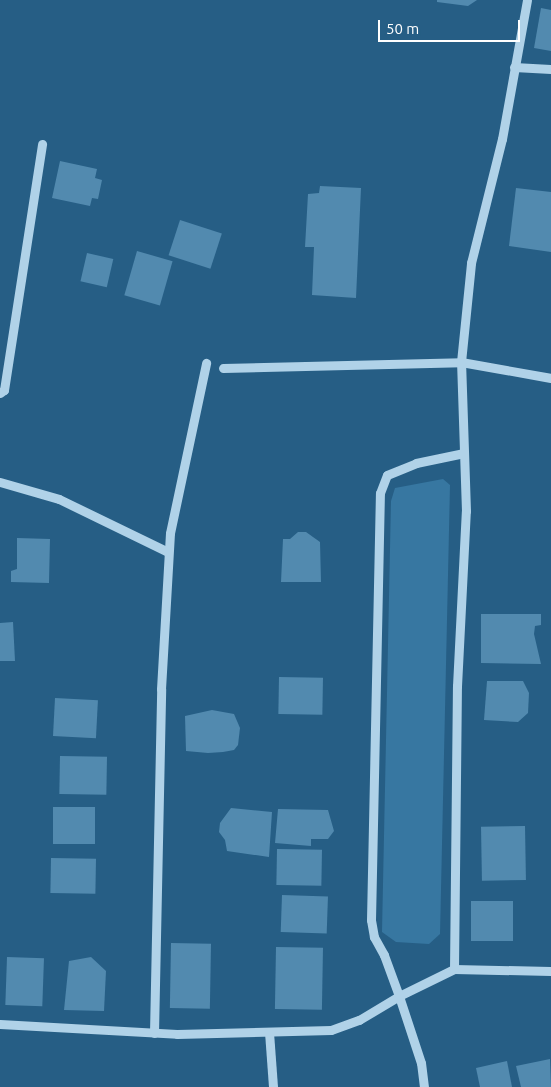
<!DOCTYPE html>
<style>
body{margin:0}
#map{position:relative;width:551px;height:1087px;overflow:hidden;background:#265e85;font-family:Ubuntu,sans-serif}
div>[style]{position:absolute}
.green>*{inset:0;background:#3777a1}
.building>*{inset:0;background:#528aaf;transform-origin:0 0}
.minor>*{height:9px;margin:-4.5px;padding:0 4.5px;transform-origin:4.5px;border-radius:4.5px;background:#b0d2e8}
span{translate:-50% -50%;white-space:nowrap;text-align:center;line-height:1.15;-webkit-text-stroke:4px #265e85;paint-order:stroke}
.scale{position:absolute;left:378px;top:20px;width:142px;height:22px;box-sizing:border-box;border:2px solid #fff;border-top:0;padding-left:6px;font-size:15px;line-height:18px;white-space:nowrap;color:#fff;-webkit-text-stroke:4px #265e85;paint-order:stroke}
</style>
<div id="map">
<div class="green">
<div style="clip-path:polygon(443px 479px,450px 485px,440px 934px,429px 944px,396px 942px,382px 932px,391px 501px,395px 488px)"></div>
</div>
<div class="building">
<div style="clip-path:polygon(437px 0,477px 0,468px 6px,437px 2px)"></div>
<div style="clip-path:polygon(541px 8px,551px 10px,551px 51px,534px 48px)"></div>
<div style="clip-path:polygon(60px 161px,97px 169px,95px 178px,102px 180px,98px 199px,92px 198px,90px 206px,52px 198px)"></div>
<div style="clip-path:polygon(320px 186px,361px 188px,356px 298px,312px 295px,314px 247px,305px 247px,308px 194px,319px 193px)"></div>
<div style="clip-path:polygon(516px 188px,551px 192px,551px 252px,509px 246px)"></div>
<div style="left:180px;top:220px;width:44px;height:37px;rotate:18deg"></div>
<div style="left:137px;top:251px;width:37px;height:46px;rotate:16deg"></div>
<div style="left:87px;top:253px;width:27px;height:29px;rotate:13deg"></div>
<div style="clip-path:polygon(298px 532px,306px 532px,320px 542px,321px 582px,281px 582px,283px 539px,290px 539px)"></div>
<div style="clip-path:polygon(17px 538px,50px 539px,49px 583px,11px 582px,11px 571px,17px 569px)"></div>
<div style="clip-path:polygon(481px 614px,541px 614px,541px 625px,535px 626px,534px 634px,541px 664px,481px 663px)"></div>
<div style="clip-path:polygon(13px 622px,15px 661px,0 661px,0 623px)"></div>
<div style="left:279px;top:677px;width:44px;height:37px;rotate:1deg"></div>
<div style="clip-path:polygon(487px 681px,523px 681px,529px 693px,528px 713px,518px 722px,484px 720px)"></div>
<div style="left:55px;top:698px;width:43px;height:38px;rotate:3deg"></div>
<div style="clip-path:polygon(212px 710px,234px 714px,240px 728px,238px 745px,234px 750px,223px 752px,208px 753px,186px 751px,185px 716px)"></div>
<div style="left:60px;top:756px;width:47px;height:38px;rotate:1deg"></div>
<div style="left:53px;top:807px;width:42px;height:37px"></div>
<div style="clip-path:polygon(231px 808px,272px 812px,269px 857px,227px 851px,225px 840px,219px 832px,220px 823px)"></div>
<div style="clip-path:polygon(278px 809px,328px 810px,334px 831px,328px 839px,311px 839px,311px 846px,275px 843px)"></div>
<div style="left:525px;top:826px;width:54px;height:44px;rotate:89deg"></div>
<div style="left:277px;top:849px;width:45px;height:36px;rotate:1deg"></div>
<div style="left:51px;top:858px;width:45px;height:35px;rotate:1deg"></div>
<div style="left:282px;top:895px;width:46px;height:37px;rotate:2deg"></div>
<div style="left:471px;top:901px;width:42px;height:40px"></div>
<div style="left:171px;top:943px;width:40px;height:65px;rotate:1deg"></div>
<div style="left:276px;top:947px;width:47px;height:62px;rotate:1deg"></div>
<div style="left:7px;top:957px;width:37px;height:48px;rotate:2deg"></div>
<div style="clip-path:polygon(91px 957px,106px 971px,104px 1011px,64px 1010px,69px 961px)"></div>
<div style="clip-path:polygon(550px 1059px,551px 1087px,521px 1087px,516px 1066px)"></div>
<div style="clip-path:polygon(507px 1061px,512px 1087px,480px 1087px,476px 1068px)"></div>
</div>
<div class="minor">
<div style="left:514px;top:67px;width:37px;rotate:3deg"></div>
<div style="left:223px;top:368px;width:238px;rotate:-1.4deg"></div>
<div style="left:461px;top:362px;width:91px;rotate:10.1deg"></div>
<div style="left:0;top:393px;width:5px;rotate:-37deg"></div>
<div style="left:4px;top:390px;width:249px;rotate:-81.2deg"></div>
<div style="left:0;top:482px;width:61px;rotate:16.1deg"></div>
<div style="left:59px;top:499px;width:121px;rotate:25.9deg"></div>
<div style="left:454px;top:969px;width:283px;rotate:-89.4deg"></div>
<div style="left:457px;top:686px;width:175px;rotate:-87.1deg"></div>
<div style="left:466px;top:511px;width:149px;rotate:-91.9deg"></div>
<div style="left:461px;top:362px;width:100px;rotate:-84.2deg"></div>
<div style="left:471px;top:263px;width:128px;rotate:-76deg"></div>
<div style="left:502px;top:139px;width:141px;rotate:-79.8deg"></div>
<div style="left:0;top:1024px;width:177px;rotate:3.2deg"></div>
<div style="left:177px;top:1034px;width:154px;rotate:-1.5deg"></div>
<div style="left:331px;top:1030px;width:30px;rotate:-20deg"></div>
<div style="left:359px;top:1020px;width:47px;rotate:-31deg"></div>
<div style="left:399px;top:996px;width:61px;rotate:-26.1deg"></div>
<div style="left:454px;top:969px;width:97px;rotate:1.2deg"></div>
<div style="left:269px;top:1032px;width:55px;rotate:85.8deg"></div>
<div style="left:154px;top:1033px;width:344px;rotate:-88.8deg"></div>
<div style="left:161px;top:689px;width:156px;rotate:-86.7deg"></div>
<div style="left:170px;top:533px;width:174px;rotate:-78deg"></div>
<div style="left:424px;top:1087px;width:24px;rotate:-97deg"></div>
<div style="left:421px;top:1063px;width:71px;rotate:-108.2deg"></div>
<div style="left:399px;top:996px;width:44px;rotate:-110.1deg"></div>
<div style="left:384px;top:955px;width:21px;rotate:-119deg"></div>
<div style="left:374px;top:937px;width:17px;rotate:-100deg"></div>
<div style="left:371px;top:920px;width:427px;rotate:-88.8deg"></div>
<div style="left:380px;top:493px;width:19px;rotate:-69deg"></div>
<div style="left:387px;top:475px;width:31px;rotate:-22deg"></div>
<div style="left:416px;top:463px;width:49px;rotate:-11.8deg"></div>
</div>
<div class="scale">50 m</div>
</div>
